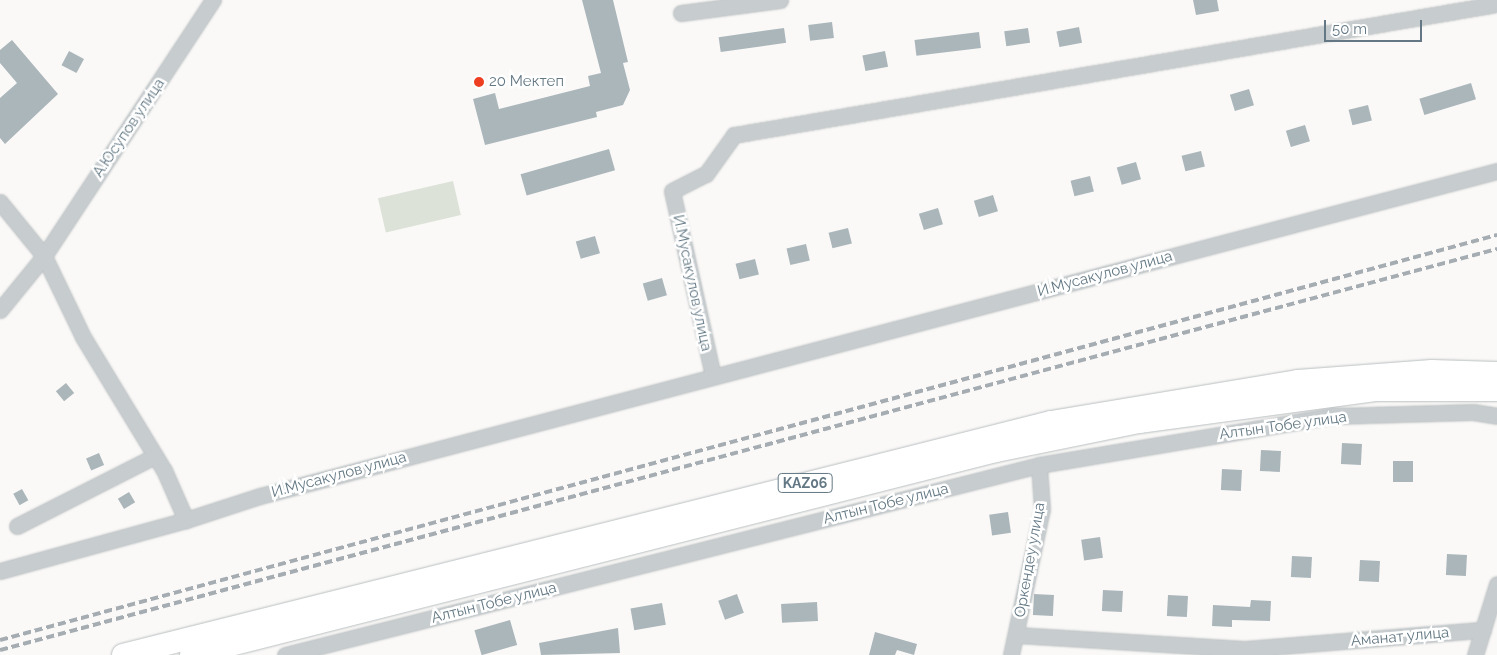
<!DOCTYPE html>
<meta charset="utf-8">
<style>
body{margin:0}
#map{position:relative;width:1497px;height:655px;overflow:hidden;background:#faf9f7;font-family:Raleway,sans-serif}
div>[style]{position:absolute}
.green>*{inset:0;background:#dce2d8;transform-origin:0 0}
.building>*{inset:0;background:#abb6bb;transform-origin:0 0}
.roads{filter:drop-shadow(0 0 1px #b9bec0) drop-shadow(0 0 1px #b9bec0)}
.minor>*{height:15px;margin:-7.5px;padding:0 7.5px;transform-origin:7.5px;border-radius:7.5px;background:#c7cccf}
.highway>*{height:22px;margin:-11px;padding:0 11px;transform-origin:11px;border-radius:11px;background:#fff}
.rail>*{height:4px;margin-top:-2px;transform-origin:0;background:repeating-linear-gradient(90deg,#a5adb2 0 8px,transparent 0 12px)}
.dots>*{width:14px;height:14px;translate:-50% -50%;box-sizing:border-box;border:2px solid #fff;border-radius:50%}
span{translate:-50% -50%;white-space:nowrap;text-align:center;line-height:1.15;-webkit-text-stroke:5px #fff;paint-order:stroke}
.shield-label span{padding:1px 4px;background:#fff;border:1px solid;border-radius:4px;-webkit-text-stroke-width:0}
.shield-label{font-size:14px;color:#637884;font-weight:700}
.poi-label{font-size:15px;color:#637884}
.left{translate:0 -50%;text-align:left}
.street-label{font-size:15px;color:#637884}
.scale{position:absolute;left:1324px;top:20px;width:98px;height:22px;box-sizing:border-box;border:2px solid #637884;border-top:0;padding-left:6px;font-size:15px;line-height:18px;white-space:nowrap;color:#637884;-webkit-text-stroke:4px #fff;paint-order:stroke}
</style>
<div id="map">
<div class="green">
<div style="left:453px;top:181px;width:35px;height:77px;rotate:77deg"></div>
</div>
<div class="building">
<div style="clip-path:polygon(582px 0,613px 0,628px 62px,623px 63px,630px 90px,623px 105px,596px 112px,597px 117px,485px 145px,473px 99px,495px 93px,499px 109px,590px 86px,588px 76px,601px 73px)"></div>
<div style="clip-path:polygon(1193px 0,1217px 0,1219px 11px,1196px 15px)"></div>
<div style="left:832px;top:22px;width:16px;height:24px;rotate:83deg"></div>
<div style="left:1079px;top:27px;width:16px;height:23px;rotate:79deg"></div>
<div style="left:784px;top:28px;width:15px;height:66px;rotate:82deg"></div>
<div style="left:1028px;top:28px;width:15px;height:24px;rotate:82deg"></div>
<div style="left:979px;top:32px;width:16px;height:65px;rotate:83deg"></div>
<div style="clip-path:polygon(12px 40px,58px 94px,5px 144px,0 138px,0 98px,17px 83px,0 63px,0 50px)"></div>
<div style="left:69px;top:51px;width:17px;height:16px;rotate:28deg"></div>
<div style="left:885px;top:51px;width:16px;height:23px;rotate:79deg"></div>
<div style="left:1471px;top:83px;width:17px;height:54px;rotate:73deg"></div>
<div style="left:1249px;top:89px;width:17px;height:20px;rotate:73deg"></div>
<div style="left:1368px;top:105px;width:16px;height:20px;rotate:76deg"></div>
<div style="left:1305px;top:125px;width:17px;height:20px;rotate:73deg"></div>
<div style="left:609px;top:149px;width:22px;height:92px;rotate:74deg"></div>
<div style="left:1201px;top:151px;width:16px;height:20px;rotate:76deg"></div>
<div style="left:1136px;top:162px;width:18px;height:20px;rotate:74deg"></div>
<div style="left:1090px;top:176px;width:16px;height:20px;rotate:76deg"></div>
<div style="left:993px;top:195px;width:17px;height:20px;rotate:73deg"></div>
<div style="left:938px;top:208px;width:17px;height:20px;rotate:73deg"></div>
<div style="left:848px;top:228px;width:16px;height:20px;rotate:76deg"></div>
<div style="left:595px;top:236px;width:18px;height:20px;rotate:74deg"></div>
<div style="left:806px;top:244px;width:17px;height:20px;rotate:77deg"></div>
<div style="left:755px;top:259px;width:16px;height:20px;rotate:76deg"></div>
<div style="left:662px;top:278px;width:18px;height:20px;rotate:74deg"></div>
<div style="left:66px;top:383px;width:13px;height:13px;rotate:51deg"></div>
<div style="left:1342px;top:443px;width:20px;height:21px;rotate:3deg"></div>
<div style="left:1261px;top:450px;width:20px;height:21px;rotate:3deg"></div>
<div style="left:99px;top:453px;width:13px;height:14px;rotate:67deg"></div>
<div style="left:1393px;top:461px;width:20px;height:21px"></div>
<div style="left:1222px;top:469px;width:20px;height:21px;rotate:3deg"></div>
<div style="left:22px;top:489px;width:13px;height:10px;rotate:61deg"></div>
<div style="left:129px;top:492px;width:12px;height:13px;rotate:59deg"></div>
<div style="left:1008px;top:512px;width:21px;height:19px;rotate:82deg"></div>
<div style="left:1100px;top:537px;width:21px;height:19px;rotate:82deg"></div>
<div style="left:1447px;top:554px;width:20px;height:21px;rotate:3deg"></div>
<div style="left:1292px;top:556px;width:20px;height:21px;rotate:3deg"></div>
<div style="left:1360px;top:560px;width:20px;height:21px;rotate:3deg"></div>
<div style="left:1103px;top:590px;width:20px;height:21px;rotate:3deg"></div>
<div style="left:737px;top:594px;width:20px;height:20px;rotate:70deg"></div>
<div style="left:1034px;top:594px;width:20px;height:21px;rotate:3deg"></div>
<div style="left:1168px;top:595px;width:20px;height:21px;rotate:3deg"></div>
<div style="clip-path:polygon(1251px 600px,1271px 601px,1270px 621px,1232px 620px,1232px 627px,1212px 626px,1213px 605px,1250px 607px)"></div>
<div style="left:817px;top:602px;width:19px;height:36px;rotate:87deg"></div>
<div style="left:662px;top:603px;width:22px;height:32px;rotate:80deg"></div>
<div style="left:510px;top:620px;width:26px;height:37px;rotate:74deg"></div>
<div style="clip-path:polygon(618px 628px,620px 653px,541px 655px,539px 643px)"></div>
<div style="clip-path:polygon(875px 632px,917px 644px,914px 655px,897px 650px,895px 655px,869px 655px)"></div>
</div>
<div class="roads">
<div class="minor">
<div style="left:681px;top:13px;width:100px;rotate:-7.5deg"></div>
<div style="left:0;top:202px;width:70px;rotate:50.8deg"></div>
<div style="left:44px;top:256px;width:90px;rotate:64.3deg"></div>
<div style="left:83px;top:337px;width:156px;rotate:58.7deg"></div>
<div style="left:164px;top:470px;width:55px;rotate:66.3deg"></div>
<div style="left:186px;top:520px;width:78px;rotate:-18deg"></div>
<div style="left:260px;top:496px;width:1279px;rotate:-14.72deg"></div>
<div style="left:0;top:310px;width:70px;rotate:-50.8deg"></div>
<div style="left:44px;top:256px;width:307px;rotate:-56.6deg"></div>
<div style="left:713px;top:376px;width:189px;rotate:-102.5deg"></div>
<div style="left:672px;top:191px;width:38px;rotate:-27deg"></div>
<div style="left:706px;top:174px;width:48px;rotate:-54.3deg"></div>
<div style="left:734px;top:135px;width:774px;rotate:-9.74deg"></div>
<div style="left:17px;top:526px;width:155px;rotate:-26.9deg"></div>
<div style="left:0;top:571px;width:193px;rotate:-15.3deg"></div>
<div style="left:1017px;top:635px;width:228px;rotate:3.5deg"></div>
<div style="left:1245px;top:649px;width:239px;rotate:-4.6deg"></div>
<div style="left:285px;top:655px;width:778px;rotate:-14.14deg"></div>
<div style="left:1039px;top:465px;width:298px;rotate:-9.5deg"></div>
<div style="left:1333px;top:416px;width:140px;rotate:-1.6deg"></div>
<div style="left:1473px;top:412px;width:24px;rotate:9deg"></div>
<div style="left:1011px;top:655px;width:149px;rotate:-78deg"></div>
<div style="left:1042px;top:509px;width:44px;rotate:-93.9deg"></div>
<div style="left:1475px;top:655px;width:74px;rotate:-72.8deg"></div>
</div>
<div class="highway">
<div style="left:123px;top:655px;width:957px;rotate:-14.09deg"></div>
<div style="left:1051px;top:422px;width:250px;rotate:-9.4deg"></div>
<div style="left:1298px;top:381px;width:134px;rotate:-4.3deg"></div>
<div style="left:1432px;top:371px;width:65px;rotate:1.8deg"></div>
<div style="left:191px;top:655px;width:830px;rotate:-14.22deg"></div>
<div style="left:996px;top:451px;width:146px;rotate:-11.5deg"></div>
<div style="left:1139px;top:422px;width:240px;rotate:-7.7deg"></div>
<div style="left:1377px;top:390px;width:120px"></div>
</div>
</div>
<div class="rail">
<div style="left:0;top:640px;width:1551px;rotate:-15.14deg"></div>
<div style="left:0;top:650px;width:1550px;rotate:-15deg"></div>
</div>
<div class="dots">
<div style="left:479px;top:82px;background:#ee3f22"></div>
</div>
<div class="shield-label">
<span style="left:805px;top:483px">KАZ06</span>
</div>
<div class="poi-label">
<span class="left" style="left:489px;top:82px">20 Мектеп</span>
</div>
<div class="street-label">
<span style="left:129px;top:128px;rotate:-56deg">А.Юсупов улица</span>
<span style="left:1105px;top:274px;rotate:-15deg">И.Мусакулов улица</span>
<span style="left:692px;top:283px;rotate:78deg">И.Мусакулов улица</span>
<span style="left:1283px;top:426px;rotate:-8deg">Алтын Тобе улица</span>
<span style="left:339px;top:475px;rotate:-15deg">И.Мусакулов улица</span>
<span style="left:886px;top:504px;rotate:-14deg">Алтын Тобе улица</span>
<span style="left:1030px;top:560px;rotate:-80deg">Оркендеу улица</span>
<span style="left:494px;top:603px;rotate:-14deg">Алтын Тобе улица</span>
<span style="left:1400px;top:637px;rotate:-5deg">Аманат улица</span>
</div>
<div class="scale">50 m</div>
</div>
